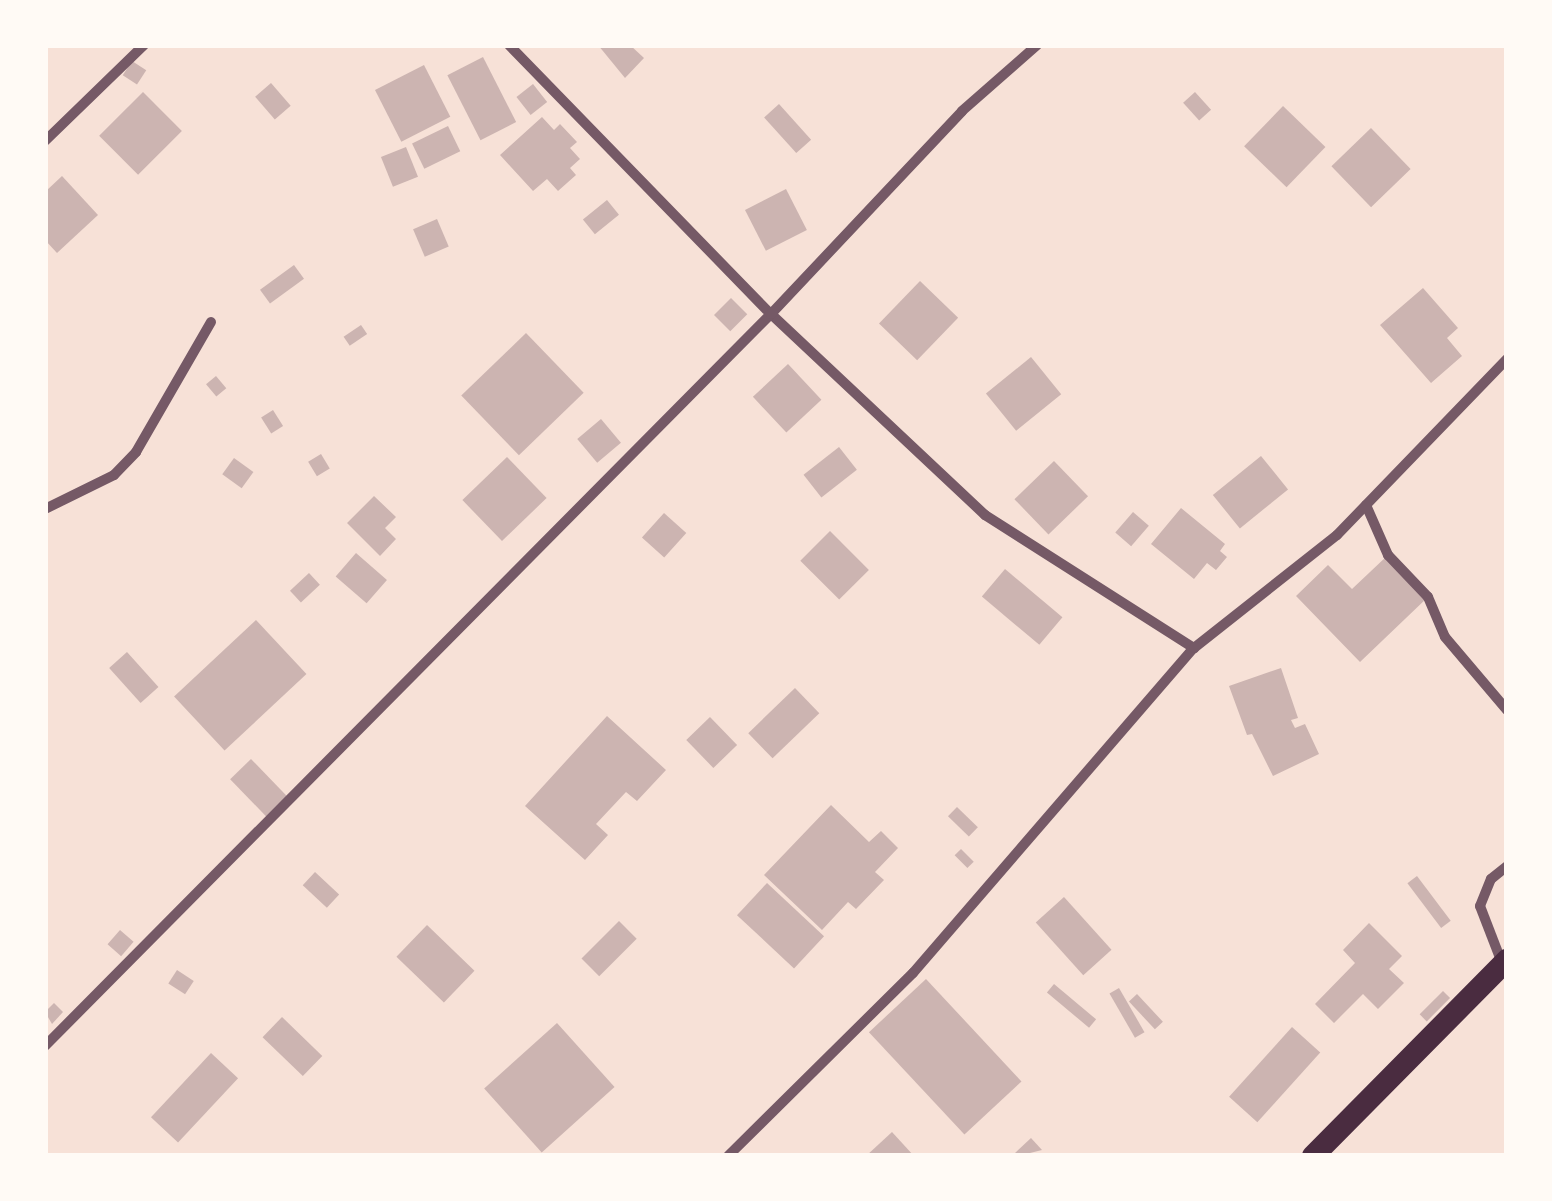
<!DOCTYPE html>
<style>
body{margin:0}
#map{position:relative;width:1552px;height:1201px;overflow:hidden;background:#f7e1d7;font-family:Inter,sans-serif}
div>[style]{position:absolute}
.building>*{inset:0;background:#ccb4b1;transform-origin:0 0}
.minor>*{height:10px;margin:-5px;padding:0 5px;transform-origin:5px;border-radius:5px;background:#755966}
.trunk>*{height:22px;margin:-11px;padding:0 11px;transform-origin:11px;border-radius:11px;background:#4a2c40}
span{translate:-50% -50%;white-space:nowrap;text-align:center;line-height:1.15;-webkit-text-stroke:8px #fffaf5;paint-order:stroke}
.frame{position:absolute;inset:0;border:48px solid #fffaf5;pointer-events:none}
</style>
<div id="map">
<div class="building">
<div style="clip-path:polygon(598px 45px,630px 45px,644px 58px,625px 78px)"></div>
<div style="left:483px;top:57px;width:73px;height:40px;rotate:63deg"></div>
<div style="left:132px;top:61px;width:17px;height:17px;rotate:33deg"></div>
<div style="left:424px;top:65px;width:58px;height:55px;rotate:63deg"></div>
<div style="left:271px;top:83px;width:30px;height:21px;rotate:49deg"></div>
<div style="left:533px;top:84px;width:23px;height:21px;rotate:52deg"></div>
<div style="left:143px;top:92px;width:55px;height:62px;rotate:45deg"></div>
<div style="left:1195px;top:92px;width:24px;height:16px;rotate:48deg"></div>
<div style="left:779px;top:104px;width:48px;height:20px;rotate:48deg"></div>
<div style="left:1283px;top:106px;width:59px;height:56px;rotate:44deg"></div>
<div style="clip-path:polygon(542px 117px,554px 130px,560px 124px,577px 142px,570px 148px,580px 159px,570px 168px,576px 175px,558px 191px,547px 179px,533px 191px,500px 155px)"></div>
<div style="left:448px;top:126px;width:28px;height:40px;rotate:64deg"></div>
<div style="left:1371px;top:128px;width:57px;height:55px;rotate:46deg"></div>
<div style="left:406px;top:147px;width:32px;height:27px;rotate:68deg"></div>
<div style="clip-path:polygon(62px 176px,98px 215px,57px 253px,45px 240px,45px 192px)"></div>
<div style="left:786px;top:189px;width:46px;height:46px;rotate:63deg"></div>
<div style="left:607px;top:200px;width:19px;height:31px;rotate:51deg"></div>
<div style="left:437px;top:219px;width:30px;height:26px;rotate:67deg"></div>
<div style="left:294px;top:265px;width:17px;height:42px;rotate:54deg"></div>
<div style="left:920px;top:281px;width:53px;height:59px;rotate:44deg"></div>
<div style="clip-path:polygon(1423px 288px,1458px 328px,1447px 338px,1462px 356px,1431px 383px,1380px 325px)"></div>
<div style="left:731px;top:298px;width:23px;height:24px;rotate:45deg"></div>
<div style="left:361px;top:325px;width:11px;height:21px;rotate:56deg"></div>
<div style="left:526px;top:333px;width:83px;height:90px;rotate:46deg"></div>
<div style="left:1031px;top:357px;width:48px;height:58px;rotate:51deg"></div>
<div style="left:788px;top:364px;width:49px;height:48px;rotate:47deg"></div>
<div style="left:216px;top:376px;width:16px;height:13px;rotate:50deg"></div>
<div style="left:273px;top:410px;width:19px;height:14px;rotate:58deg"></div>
<div style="left:601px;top:419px;width:31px;height:31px;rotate:50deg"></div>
<div style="left:839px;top:447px;width:29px;height:45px;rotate:52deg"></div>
<div style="left:321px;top:454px;width:17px;height:15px;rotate:59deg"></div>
<div style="left:1261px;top:456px;width:43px;height:62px;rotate:51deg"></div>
<div style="left:507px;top:457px;width:57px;height:62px;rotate:46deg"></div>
<div style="left:234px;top:458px;width:24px;height:20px;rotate:36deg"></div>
<div style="left:1054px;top:461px;width:49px;height:55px;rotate:46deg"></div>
<div style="clip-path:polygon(374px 496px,396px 517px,385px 528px,396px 539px,380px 556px,347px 523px)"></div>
<div style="clip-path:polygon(1181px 508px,1225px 544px,1220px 551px,1227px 557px,1216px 570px,1207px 563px,1194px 579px,1151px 544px)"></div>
<div style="left:1133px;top:512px;width:21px;height:27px;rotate:41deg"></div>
<div style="left:664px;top:513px;width:30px;height:33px;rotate:42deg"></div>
<div style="left:830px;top:531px;width:55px;height:42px;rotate:45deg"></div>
<div style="left:356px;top:553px;width:41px;height:31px;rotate:41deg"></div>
<div style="clip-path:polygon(1388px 555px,1428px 597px,1360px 662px,1296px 596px,1328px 565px,1352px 589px)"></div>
<div style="left:1005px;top:569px;width:75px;height:36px;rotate:40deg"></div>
<div style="left:309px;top:573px;width:16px;height:26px;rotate:47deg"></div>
<div style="left:256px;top:620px;width:74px;height:112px;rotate:47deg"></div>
<div style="left:127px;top:652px;width:47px;height:24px;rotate:48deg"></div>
<div style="clip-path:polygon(1281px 668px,1298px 718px,1291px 720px,1295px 728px,1305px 724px,1319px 754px,1273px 776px,1252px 734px,1247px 735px,1229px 686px)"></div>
<div style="left:795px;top:688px;width:35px;height:65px;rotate:46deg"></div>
<div style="clip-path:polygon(607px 716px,666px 770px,637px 801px,626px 792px,596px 824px,608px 835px,585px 860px,525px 806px)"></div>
<div style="left:710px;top:717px;width:39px;height:33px;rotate:46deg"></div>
<div style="left:251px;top:759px;width:55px;height:29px;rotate:46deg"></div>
<div style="clip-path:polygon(831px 805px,869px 842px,881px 831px,898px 848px,875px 872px,884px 880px,856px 909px,848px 902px,822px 930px,764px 875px)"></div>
<div style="left:957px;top:807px;width:29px;height:13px;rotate:44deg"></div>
<div style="left:961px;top:849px;width:18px;height:9px;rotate:45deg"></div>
<div style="left:315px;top:872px;width:33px;height:18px;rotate:43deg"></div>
<div style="left:1417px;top:876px;width:56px;height:12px;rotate:53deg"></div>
<div style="left:767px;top:883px;width:78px;height:44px;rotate:43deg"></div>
<div style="left:1064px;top:897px;width:71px;height:38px;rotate:48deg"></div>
<div style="left:619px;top:921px;width:25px;height:53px;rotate:45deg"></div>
<div style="clip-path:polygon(1369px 923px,1402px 956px,1389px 969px,1404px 983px,1378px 1009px,1363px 994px,1334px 1023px,1315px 1004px,1355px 963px,1343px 950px)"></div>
<div style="left:427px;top:925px;width:66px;height:44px;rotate:44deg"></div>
<div style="left:120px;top:930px;width:18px;height:19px;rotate:41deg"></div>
<div style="left:177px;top:970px;width:20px;height:16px;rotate:33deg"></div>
<div style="left:926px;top:979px;width:140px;height:78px;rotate:47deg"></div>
<div style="left:1054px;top:984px;width:55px;height:11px;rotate:40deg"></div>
<div style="left:1119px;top:988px;width:51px;height:11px;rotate:60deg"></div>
<div style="left:1443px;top:991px;width:10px;height:33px;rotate:45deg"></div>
<div style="left:1137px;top:994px;width:38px;height:11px;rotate:47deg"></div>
<div style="clip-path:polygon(54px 1003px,63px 1012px,52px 1024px,45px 1012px)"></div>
<div style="left:282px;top:1017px;width:56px;height:28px;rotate:44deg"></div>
<div style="left:557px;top:1023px;width:86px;height:98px;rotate:48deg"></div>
<div style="left:1292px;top:1027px;width:38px;height:94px;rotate:42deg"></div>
<div style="left:211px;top:1053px;width:37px;height:88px;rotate:43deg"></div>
<div style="clip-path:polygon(892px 1132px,914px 1156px,866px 1156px)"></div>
<div style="clip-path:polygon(1031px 1138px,1042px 1150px,1018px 1156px,1015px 1153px)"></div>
</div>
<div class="minor">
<div style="left:509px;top:45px;width:376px;rotate:45.8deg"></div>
<div style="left:771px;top:314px;width:294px;rotate:43.2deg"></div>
<div style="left:985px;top:515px;width:248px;rotate:32.5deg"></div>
<div style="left:45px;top:141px;width:138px;rotate:-44.1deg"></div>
<div style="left:1366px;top:505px;width:55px;rotate:66.3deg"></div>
<div style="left:1388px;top:555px;width:58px;rotate:46.4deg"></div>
<div style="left:1428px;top:597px;width:43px;rotate:67deg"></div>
<div style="left:1445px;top:637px;width:96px;rotate:49.7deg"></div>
<div style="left:45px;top:509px;width:77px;rotate:-26.2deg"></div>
<div style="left:114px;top:475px;width:32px;rotate:-46deg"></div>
<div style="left:136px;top:452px;width:150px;rotate:-60deg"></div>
<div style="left:1502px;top:963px;width:61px;rotate:-111.1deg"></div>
<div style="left:1480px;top:906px;width:29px;rotate:-68deg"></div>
<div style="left:1491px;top:879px;width:21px;rotate:-39deg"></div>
<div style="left:45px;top:1046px;width:1031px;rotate:-45.24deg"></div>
<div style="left:771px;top:314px;width:279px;rotate:-46.7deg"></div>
<div style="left:962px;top:111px;width:100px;rotate:-41.3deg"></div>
<div style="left:728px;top:1156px;width:260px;rotate:-44.7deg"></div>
<div style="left:913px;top:973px;width:430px;rotate:-49.2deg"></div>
<div style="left:1194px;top:648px;width:182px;rotate:-38.3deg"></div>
<div style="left:1337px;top:535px;width:245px;rotate:-46deg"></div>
</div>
<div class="trunk">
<div style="left:1313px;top:1156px;width:276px;rotate:-45.3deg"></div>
</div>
<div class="frame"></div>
</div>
